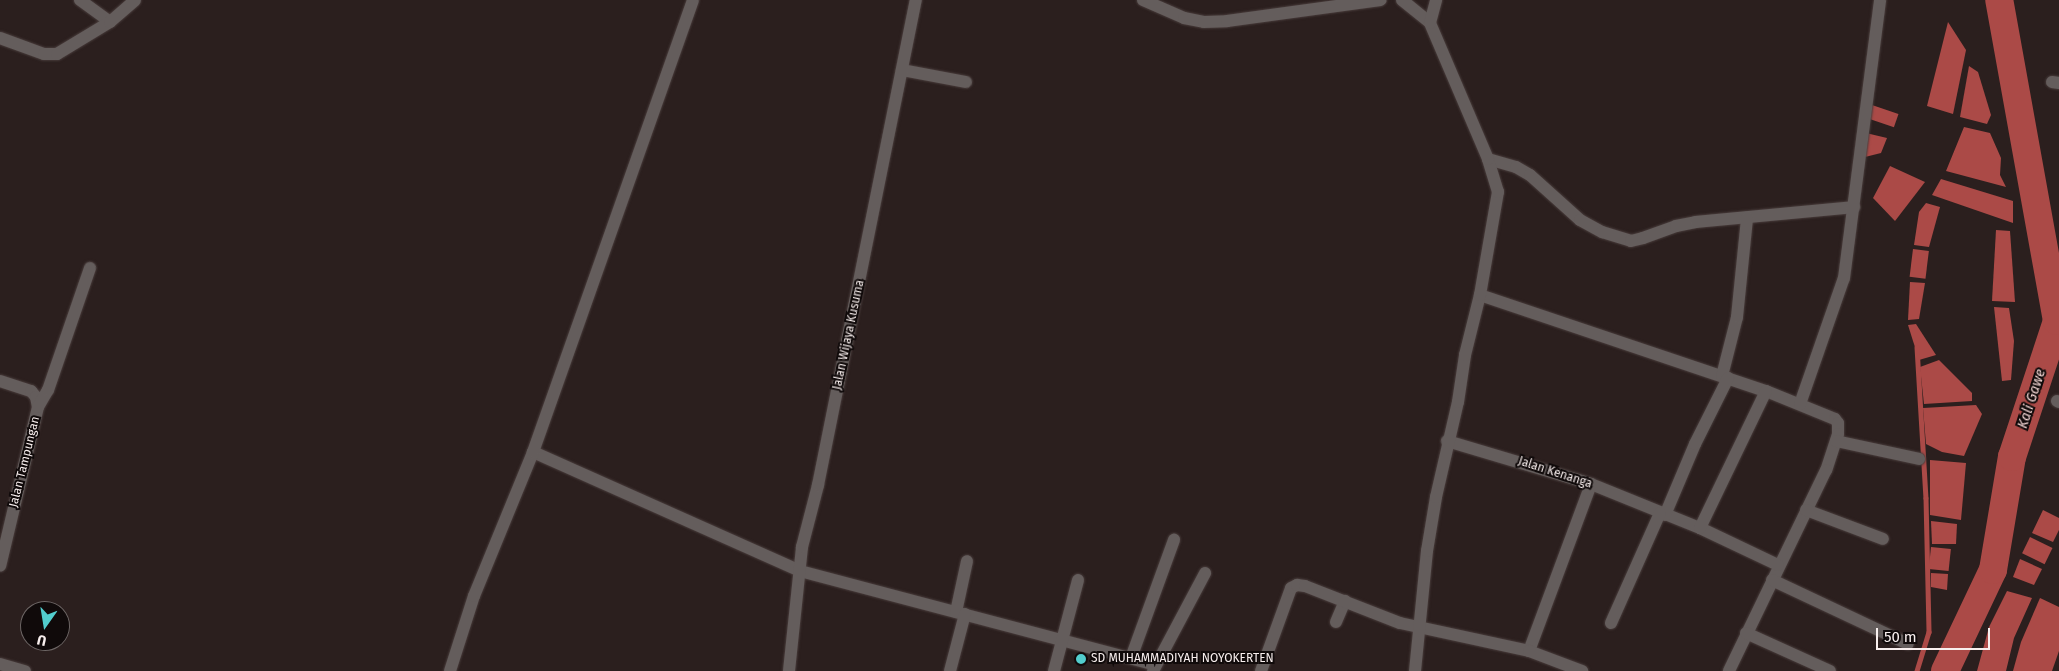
<!DOCTYPE html>
<style>
body{margin:0}
#map{position:relative;width:2059px;height:671px;overflow:hidden;background:#2b1f1e;font-family:"Fira Sans",sans-serif}
div>[style]{position:absolute}
.water>*{inset:0;background:#ab4a47;transform-origin:0 0}
.stream>*{height:4.5px;margin:-2.25px;padding:0 2.25px;transform-origin:2.25px;border-radius:2.25px;background:#ab4a47}
.river>*{height:28px;margin:-14px;padding:0 14px;transform-origin:14px;border-radius:14px;background:#ab4a47}
.roads{filter:drop-shadow(0 0 1px #483c3b) drop-shadow(0 0 1px #483c3b)}
.minor>*{height:12px;margin:-6px;padding:0 6px;transform-origin:6px;border-radius:6px;background:#645d5c}
.dots>*{width:14px;height:14px;translate:-50% -50%;box-sizing:border-box;border:2px solid #100a0a;border-radius:50%}
span{translate:-50% -50%;white-space:nowrap;text-align:center;line-height:1.15;-webkit-text-stroke:4px #100a0a;paint-order:stroke}
.street-label{font-size:12px;color:#f8efee}
.poi-label{font-size:12px;color:#f8efee}
.left{translate:0 -50%;text-align:left}
.water-label{font-size:14px;color:#efd3d1;font-style:italic}
.north{position:absolute;left:20px;top:601px;width:50px;height:50px;box-sizing:border-box;background:#100a0a;border:1px solid #6d6665;border-radius:50%;rotate:193deg;font-size:14px;font-weight:700;line-height:20px;text-align:center;color:#f8efee}
.north::after{content:'';display:block;margin:auto;width:18px;height:22px;background:#52cdcd;clip-path:polygon(50% 0,100% 100%,50% 72%,0 100%)}
.scale{position:absolute;left:1876px;top:628px;width:114px;height:22px;box-sizing:border-box;border:2px solid #f8efee;border-top:0;padding-left:6px;font-size:15px;line-height:18px;white-space:nowrap;color:#f8efee;-webkit-text-stroke:4px #100a0a;paint-order:stroke}
</style>
<div id="map">
<div class="water">
<div style="clip-path:polygon(1948px 22px,1966px 50px,1953px 114px,1927px 106px)"></div>
<div style="clip-path:polygon(1969px 66px,1978px 72px,1991px 115px,1987px 124px,1960px 117px)"></div>
<div style="left:1872px;top:105px;width:28px;height:14px;rotate:19deg"></div>
<div style="clip-path:polygon(1964px 127px,1990px 133px,2001px 158px,2000px 175px,2006px 187px,1946px 171px)"></div>
<div style="clip-path:polygon(1866px 133px,1887px 138px,1881px 153px,1861px 158px)"></div>
<div style="clip-path:polygon(1890px 166px,1925px 182px,1895px 221px,1873px 198px)"></div>
<div style="clip-path:polygon(1941px 179px,2013px 201px,2013px 223px,1932px 195px)"></div>
<div style="clip-path:polygon(1926px 203px,1940px 207px,1929px 247px,1914px 245px,1919px 212px)"></div>
<div style="clip-path:polygon(1996px 230px,2010px 231px,2015px 302px,1992px 301px)"></div>
<div style="left:1913px;top:249px;width:16px;height:28px;rotate:7deg"></div>
<div style="clip-path:polygon(1910px 282px,1925px 283px,1919px 319px,1908px 320px)"></div>
<div style="clip-path:polygon(1994px 307px,2009px 308px,2014px 341px,2011px 380px,2002px 381px)"></div>
<div style="clip-path:polygon(1916px 324px,1936px 355px,1919px 360px,1908px 325px)"></div>
<div style="clip-path:polygon(1939px 360px,1972px 393px,1972px 401px,1924px 404px,1920px 367px)"></div>
<div style="clip-path:polygon(1976px 405px,1982px 414px,1964px 456px,1942px 452px,1926px 444px,1923px 408px)"></div>
<div style="clip-path:polygon(1930px 460px,1966px 463px,1961px 520px,1930px 515px)"></div>
<div style="clip-path:polygon(2043px 510px,2059px 518px,2059px 530px,2053px 542px,2032px 533px)"></div>
<div style="clip-path:polygon(1931px 521px,1957px 524px,1956px 544px,1932px 544px)"></div>
<div style="left:2030px;top:537px;width:25px;height:18px;rotate:26deg"></div>
<div style="left:1931px;top:547px;width:20px;height:22px;rotate:6deg"></div>
<div style="clip-path:polygon(2020px 559px,2042px 569px,2034px 585px,2013px 577px)"></div>
<div style="clip-path:polygon(1931px 573px,1948px 574px,1947px 590px,1931px 587px)"></div>
<div style="clip-path:polygon(2007px 591px,2032px 598px,2014px 638px,2006px 671px,1977px 671px,1989px 627px)"></div>
<div style="clip-path:polygon(2040px 598px,2059px 607px,2059px 651px,2052px 671px,2013px 671px,2021px 642px)"></div>
</div>
<div class="stream">
<div style="left:1917px;top:347px;width:151px;rotate:86.6deg"></div>
<div style="left:1926px;top:498px;width:134px;rotate:88.7deg"></div>
<div style="left:1929px;top:632px;width:41px;rotate:107.1deg"></div>
</div>
<div class="river">
<div style="left:1945px;top:671px;width:112px;rotate:-64.6deg"></div>
<div style="left:1993px;top:570px;width:115px;rotate:-80.5deg"></div>
<div style="left:2012px;top:457px;width:143px;rotate:-71.7deg"></div>
<div style="left:2057px;top:321px;width:326px;rotate:-100.2deg"></div>
</div>
<div class="roads">
<div class="minor">
<div style="left:80px;top:0;width:37px;rotate:36deg"></div>
<div style="left:1143px;top:0;width:45px;rotate:23.7deg"></div>
<div style="left:1184px;top:18px;width:20px;rotate:11deg"></div>
<div style="left:1204px;top:22px;width:23px;rotate:-2deg"></div>
<div style="left:1227px;top:21px;width:155px;rotate:-7.8deg"></div>
<div style="left:1402px;top:0;width:36px;rotate:39deg"></div>
<div style="left:0;top:38px;width:47px;rotate:20deg"></div>
<div style="left:44px;top:54px;width:13px"></div>
<div style="left:57px;top:54px;width:62px;rotate:-31.1deg"></div>
<div style="left:110px;top:22px;width:33px;rotate:-41deg"></div>
<div style="left:902px;top:70px;width:65px;rotate:10.6deg"></div>
<div style="left:2052px;top:82px;width:7px;rotate:8deg"></div>
<div style="left:1488px;top:159px;width:29px;rotate:16deg"></div>
<div style="left:1516px;top:167px;width:16px;rotate:30deg"></div>
<div style="left:1530px;top:175px;width:67px;rotate:42deg"></div>
<div style="left:1580px;top:220px;width:25px;rotate:29deg"></div>
<div style="left:1602px;top:232px;width:30px;rotate:17deg"></div>
<div style="left:1631px;top:241px;width:12px;rotate:-14deg"></div>
<div style="left:1643px;top:238px;width:35px;rotate:-20deg"></div>
<div style="left:1676px;top:226px;width:20px;rotate:-11deg"></div>
<div style="left:1696px;top:222px;width:159px;rotate:-5.4deg"></div>
<div style="left:1480px;top:295px;width:302px;rotate:18.6deg"></div>
<div style="left:1766px;top:391px;width:74px;rotate:22.1deg"></div>
<div style="left:1835px;top:419px;width:5px;rotate:53deg"></div>
<div style="left:1838px;top:423px;width:11px;rotate:90deg"></div>
<div style="left:1838px;top:434px;width:38px;rotate:108deg"></div>
<div style="left:1826px;top:470px;width:223px;rotate:115.8deg"></div>
<div style="left:1722px;top:376px;width:61px;rotate:-75.7deg"></div>
<div style="left:1737px;top:317px;width:100px;rotate:-84.2deg"></div>
<div style="left:0;top:381px;width:33px;rotate:18deg"></div>
<div style="left:31px;top:391px;width:8px;rotate:50deg"></div>
<div style="left:36px;top:397px;width:10px;rotate:79deg"></div>
<div style="left:38px;top:407px;width:163px;rotate:103.4deg"></div>
<div style="left:2057px;top:401px;width:2px;rotate:27deg"></div>
<div style="left:1800px;top:404px;width:133px;rotate:-70.8deg"></div>
<div style="left:1844px;top:278px;width:280px;rotate:-82.6deg"></div>
<div style="left:38px;top:407px;width:20px;rotate:-60deg"></div>
<div style="left:48px;top:390px;width:129px;rotate:-71deg"></div>
<div style="left:1447px;top:441px;width:150px;rotate:16.6deg"></div>
<div style="left:1591px;top:484px;width:118px;rotate:22deg"></div>
<div style="left:1700px;top:528px;width:86px;rotate:25.4deg"></div>
<div style="left:1836px;top:441px;width:85px;rotate:12.2deg"></div>
<div style="left:533px;top:452px;width:292px;rotate:24deg"></div>
<div style="left:800px;top:571px;width:368px;rotate:14.8deg"></div>
<div style="left:1806px;top:510px;width:82px;rotate:20.6deg"></div>
<div style="left:1665px;top:515px;width:77px;rotate:-67.1deg"></div>
<div style="left:1695px;top:444px;width:74px;rotate:-63.4deg"></div>
<div style="left:1700px;top:528px;width:152px;rotate:-64.3deg"></div>
<div style="left:1772px;top:580px;width:150px;rotate:25.2deg"></div>
<div style="left:956px;top:612px;width:52px;rotate:-77.8deg"></div>
<div style="left:1336px;top:622px;width:23px;rotate:-67deg"></div>
<div style="left:1611px;top:623px;width:120px;rotate:-66deg"></div>
<div style="left:1746px;top:633px;width:92px;rotate:24.3deg"></div>
<div style="left:1529px;top:651px;width:178px;rotate:-69.6deg"></div>
<div style="left:1131px;top:658px;width:126px;rotate:-70deg"></div>
<div style="left:0;top:664px;width:26px;rotate:16deg"></div>
<div style="left:450px;top:671px;width:79px;rotate:-72.3deg"></div>
<div style="left:474px;top:596px;width:156px;rotate:-67.7deg"></div>
<div style="left:533px;top:452px;width:479px;rotate:-70.5deg"></div>
<div style="left:789px;top:671px;width:125px;rotate:-84deg"></div>
<div style="left:802px;top:547px;width:64px;rotate:-75.5deg"></div>
<div style="left:818px;top:485px;width:495px;rotate:-78.6deg"></div>
<div style="left:950px;top:671px;width:59px;rotate:-75.3deg"></div>
<div style="left:1054px;top:671px;width:94px;rotate:-75.2deg"></div>
<div style="left:1153px;top:671px;width:111px;rotate:-62deg"></div>
<div style="left:1261px;top:671px;width:88px;rotate:-70.1deg"></div>
<div style="left:1291px;top:588px;width:7px;rotate:-27deg"></div>
<div style="left:1297px;top:585px;width:8px;rotate:7deg"></div>
<div style="left:1305px;top:586px;width:102px;rotate:21.3deg"></div>
<div style="left:1400px;top:623px;width:132px;rotate:12.2deg"></div>
<div style="left:1529px;top:651px;width:57px;rotate:20.7deg"></div>
<div style="left:1415px;top:671px;width:121px;rotate:-84.3deg"></div>
<div style="left:1427px;top:551px;width:55px;rotate:-80.5deg"></div>
<div style="left:1436px;top:497px;width:98px;rotate:-77deg"></div>
<div style="left:1458px;top:402px;width:48px;rotate:-81.5deg"></div>
<div style="left:1465px;top:355px;width:62px;rotate:-76deg"></div>
<div style="left:1480px;top:295px;width:105px;rotate:-80.1deg"></div>
<div style="left:1498px;top:192px;width:34px;rotate:-107deg"></div>
<div style="left:1488px;top:159px;width:148px;rotate:-113.1deg"></div>
<div style="left:1430px;top:23px;width:24px;rotate:-75deg"></div>
</div>
</div>
<div class="dots">
<div style="left:1081px;top:659px;background:#52cdcd"></div>
</div>
<div class="street-label">
<span style="left:849px;top:335px;rotate:-78deg">Jalan Wijaya Kusuma</span>
<span style="left:25px;top:462px;rotate:-76deg">Jalan Tampungan</span>
<span style="left:1555px;top:473px;rotate:18deg">Jalan Kenanga</span>
</div>
<div class="poi-label">
<span class="left" style="left:1091px;top:659px">SD MUHAMMADIYAH NOYOKERTEN</span>
</div>
<div class="water-label">
<span style="left:2032px;top:399px;rotate:-72deg">Kali Gawe</span>
</div>
<div class="north">U</div>
<div class="scale">50 m</div>
</div>
